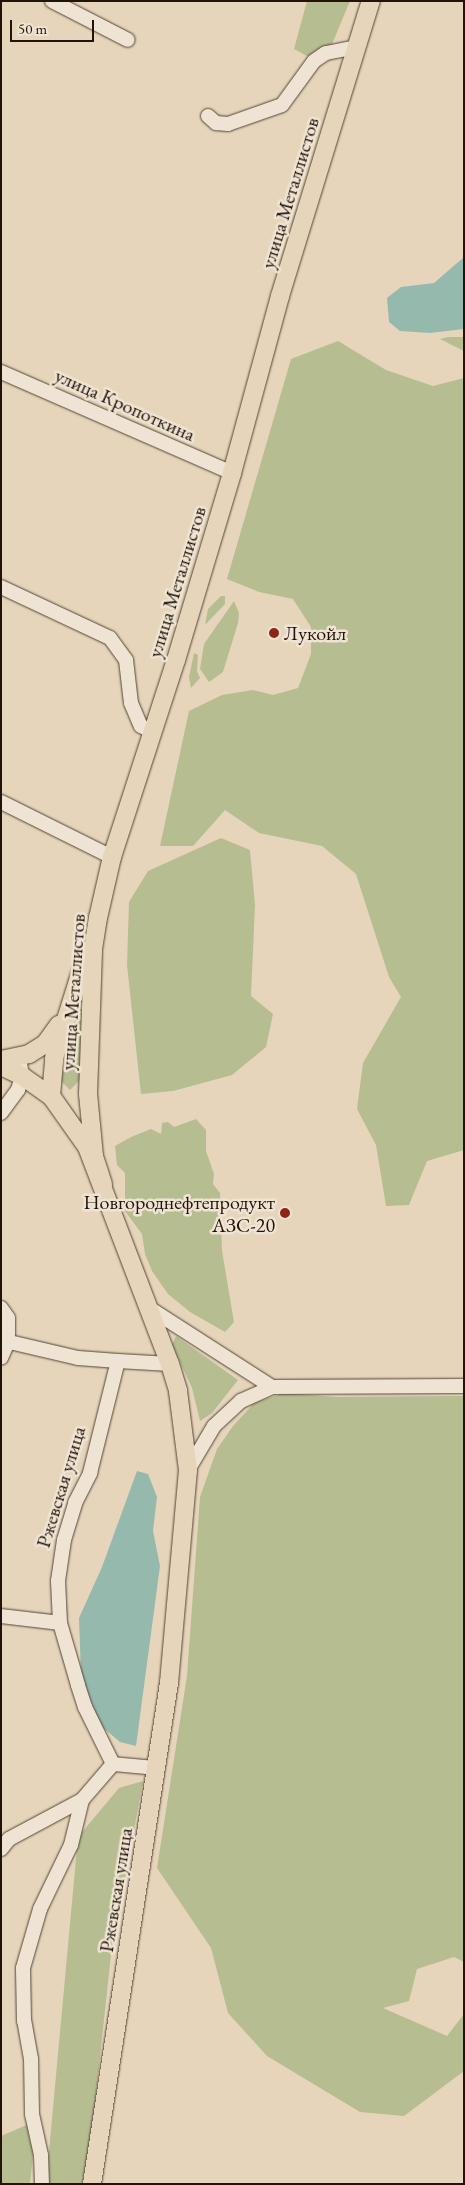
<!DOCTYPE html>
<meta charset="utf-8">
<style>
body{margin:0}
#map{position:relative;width:465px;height:2185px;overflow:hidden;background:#e6d5bb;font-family:"EB Garamond",serif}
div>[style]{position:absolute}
.green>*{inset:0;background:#b6bd90}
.water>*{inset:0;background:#96b9ae}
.roads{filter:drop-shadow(0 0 1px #524435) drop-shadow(0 0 1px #524435)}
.minor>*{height:14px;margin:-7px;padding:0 7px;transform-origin:7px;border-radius:7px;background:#efe4d3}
.major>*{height:18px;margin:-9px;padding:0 9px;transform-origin:9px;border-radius:9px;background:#e6d5bb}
.dots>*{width:14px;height:14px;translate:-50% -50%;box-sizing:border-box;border:2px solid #efe4d3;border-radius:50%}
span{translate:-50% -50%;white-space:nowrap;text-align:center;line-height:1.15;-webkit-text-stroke:5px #efe4d3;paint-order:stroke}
.street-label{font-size:20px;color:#211308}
.poi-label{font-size:20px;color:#211308}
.left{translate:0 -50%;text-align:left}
.right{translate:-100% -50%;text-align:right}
.frame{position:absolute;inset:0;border:2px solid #211308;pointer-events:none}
.scale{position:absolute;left:10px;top:20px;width:84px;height:22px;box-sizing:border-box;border:2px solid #211308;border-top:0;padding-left:6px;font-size:15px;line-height:18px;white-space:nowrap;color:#211308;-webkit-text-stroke:4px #efe4d3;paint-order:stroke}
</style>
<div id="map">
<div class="green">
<div style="clip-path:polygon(307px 1px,350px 1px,330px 49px,309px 57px,294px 49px)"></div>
<div style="clip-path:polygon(448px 337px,464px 337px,464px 351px,440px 339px)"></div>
<div style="clip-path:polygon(338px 341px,386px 370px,433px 386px,464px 378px,464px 1150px,427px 1161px,409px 1205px,386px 1206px,376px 1145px,357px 1109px,363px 1063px,401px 997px,389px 977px,356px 874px,322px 846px,259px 833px,225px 810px,193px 846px,160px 846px,189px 711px,222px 695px,253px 690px,273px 695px,298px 688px,311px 654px,311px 627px,293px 599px,259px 592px,227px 579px,291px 359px)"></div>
<div style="clip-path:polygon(221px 596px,225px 596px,225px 604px,205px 625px,208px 609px)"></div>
<div style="clip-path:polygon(234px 601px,239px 613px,238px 623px,223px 672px,209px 682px,200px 669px,204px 644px)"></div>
<div style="clip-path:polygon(194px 653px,198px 655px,197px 671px,200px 678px,191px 688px,189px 677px)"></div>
<div style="clip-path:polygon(221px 838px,250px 850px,255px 905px,251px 996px,273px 1014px,266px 1047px,232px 1075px,173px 1091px,141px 1094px,127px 965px,129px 902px,148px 871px)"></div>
<div style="clip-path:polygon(81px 989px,85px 990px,81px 1079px,70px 1090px,60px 1080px)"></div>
<div style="clip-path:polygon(196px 1119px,206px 1130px,206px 1151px,214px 1174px,213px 1184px,220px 1193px,222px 1251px,234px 1322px,225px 1332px,190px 1312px,168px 1294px,152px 1271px,145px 1254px,142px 1234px,125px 1211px,125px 1173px,117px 1165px,115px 1146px,131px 1137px,151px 1129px,161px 1134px,162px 1123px,168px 1122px,174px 1127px)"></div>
<div style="clip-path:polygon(176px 1336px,238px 1380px,212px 1413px,200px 1421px,192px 1388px,172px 1345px)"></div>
<div style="clip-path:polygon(284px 1393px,336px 1397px,464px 1396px,464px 1962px,454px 1957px,417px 1969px,409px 2001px,383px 2008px,447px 2036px,464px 2014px,464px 2071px,404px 2116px,360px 2112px,267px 2056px,228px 2013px,211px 1948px,157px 1868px,187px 1676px,200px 1497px,217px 1449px,233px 1426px,254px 1403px)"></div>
<div style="clip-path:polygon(143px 1781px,111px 1955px,92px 2131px,82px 2184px,46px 2184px,78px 1837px,119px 1788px)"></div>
<div style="clip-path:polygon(29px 2124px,34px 2144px,30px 2184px,1px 2184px,1px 2136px)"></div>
</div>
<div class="water">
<div style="clip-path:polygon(464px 257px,464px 329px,430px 333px,400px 331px,389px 322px,387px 298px,401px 287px,434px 283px)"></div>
<div style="clip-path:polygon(137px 1471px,148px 1474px,157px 1497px,153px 1531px,160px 1566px,136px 1746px,120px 1742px,101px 1726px,81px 1676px,79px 1618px,102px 1567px)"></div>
</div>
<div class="roads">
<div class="minor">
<div style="left:52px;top:1px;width:85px;rotate:27.2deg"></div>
<div style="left:208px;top:116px;width:11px;rotate:41deg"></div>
<div style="left:216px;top:123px;width:12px;rotate:5deg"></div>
<div style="left:228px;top:124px;width:57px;rotate:-19.4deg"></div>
<div style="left:282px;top:105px;width:54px;rotate:-54deg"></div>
<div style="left:314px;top:61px;width:14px;rotate:-34deg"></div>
<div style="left:326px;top:53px;width:32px;rotate:-11deg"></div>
<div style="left:1px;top:372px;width:252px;rotate:23.6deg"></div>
<div style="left:1px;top:587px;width:120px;rotate:25.1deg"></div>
<div style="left:110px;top:638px;width:27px;rotate:54deg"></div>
<div style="left:126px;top:660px;width:43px;rotate:83.4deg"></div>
<div style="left:131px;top:703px;width:25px;rotate:67deg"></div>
<div style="left:141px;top:726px;width:13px;rotate:29deg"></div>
<div style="left:1px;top:802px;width:124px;rotate:26.4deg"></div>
<div style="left:1px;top:1113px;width:29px;rotate:-54deg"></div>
<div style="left:18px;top:1090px;width:15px;rotate:-74deg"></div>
<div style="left:22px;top:1076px;width:19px;rotate:-99deg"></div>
<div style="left:1px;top:1308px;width:12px;rotate:55deg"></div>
<div style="left:8px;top:1318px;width:24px;rotate:90deg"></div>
<div style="left:8px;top:1342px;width:17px;rotate:114deg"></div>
<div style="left:149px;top:1308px;width:146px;rotate:32.7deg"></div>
<div style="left:272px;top:1387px;width:192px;rotate:-0.3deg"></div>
<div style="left:1px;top:1340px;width:79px;rotate:13.2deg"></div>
<div style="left:78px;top:1358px;width:40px;rotate:4.3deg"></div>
<div style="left:188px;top:1470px;width:51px;rotate:-59.4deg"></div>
<div style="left:214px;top:1426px;width:37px;rotate:-43deg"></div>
<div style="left:241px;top:1401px;width:34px;rotate:-24deg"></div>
<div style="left:1px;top:1616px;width:59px;rotate:6.8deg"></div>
<div style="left:113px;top:1764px;width:43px;rotate:5.3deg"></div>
<div style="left:1px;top:1849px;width:13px;rotate:-51deg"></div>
<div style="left:9px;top:1839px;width:83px;rotate:-28.1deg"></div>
<div style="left:42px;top:2184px;width:29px;rotate:-92deg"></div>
<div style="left:41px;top:2155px;width:42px;rotate:-102.4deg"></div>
<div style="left:32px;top:2114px;width:55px;rotate:-91deg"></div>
<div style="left:31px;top:2059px;width:39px;rotate:-100deg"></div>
<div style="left:24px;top:2021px;width:53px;rotate:-91.1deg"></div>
<div style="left:23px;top:1968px;width:61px;rotate:-73.9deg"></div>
<div style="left:40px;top:1909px;width:71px;rotate:-64.2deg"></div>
<div style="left:71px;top:1845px;width:46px;rotate:-76.3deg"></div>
<div style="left:82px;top:1800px;width:48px;rotate:-49.3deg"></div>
<div style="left:113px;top:1764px;width:64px;rotate:-116.2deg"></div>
<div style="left:85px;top:1707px;width:23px;rotate:-108deg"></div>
<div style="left:78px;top:1685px;width:65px;rotate:-106.2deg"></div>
<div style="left:60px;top:1623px;width:42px;rotate:-92.7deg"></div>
<div style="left:58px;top:1581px;width:41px;rotate:-81.7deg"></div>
<div style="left:64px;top:1540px;width:39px;rotate:-73deg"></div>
<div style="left:75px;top:1503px;width:34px;rotate:-63deg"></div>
<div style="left:90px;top:1473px;width:115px;rotate:-76deg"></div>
<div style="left:118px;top:1361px;width:52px;rotate:3.3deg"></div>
</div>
<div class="major">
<div style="left:1px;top:1060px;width:29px;rotate:-12deg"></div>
<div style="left:29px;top:1054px;width:19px;rotate:-32deg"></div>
<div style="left:45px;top:1044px;width:24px;rotate:-54deg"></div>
<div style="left:1px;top:1066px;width:23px;rotate:25deg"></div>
<div style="left:22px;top:1076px;width:35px;rotate:35deg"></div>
<div style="left:51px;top:1096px;width:62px;rotate:54.8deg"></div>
<div style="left:87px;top:1147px;width:232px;rotate:69.1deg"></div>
<div style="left:170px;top:1364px;width:28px;rotate:73deg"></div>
<div style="left:178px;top:1391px;width:80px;rotate:82.8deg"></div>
<div style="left:188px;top:1470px;width:214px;rotate:95.1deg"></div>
<div style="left:169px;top:1683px;width:507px;rotate:98.74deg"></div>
<div style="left:51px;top:1096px;width:38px;rotate:-85deg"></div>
<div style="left:54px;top:1058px;width:111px;rotate:-72.7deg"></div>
<div style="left:103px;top:1184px;width:29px;rotate:-108deg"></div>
<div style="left:94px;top:1156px;width:62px;rotate:-95.5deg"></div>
<div style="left:88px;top:1094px;width:145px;rotate:-88deg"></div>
<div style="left:93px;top:949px;width:31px;rotate:-81deg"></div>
<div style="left:98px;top:918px;width:63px;rotate:-77.1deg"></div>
<div style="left:112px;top:857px;width:207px;rotate:-72deg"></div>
<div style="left:176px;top:660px;width:195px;rotate:-73.3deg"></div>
<div style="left:232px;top:473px;width:183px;rotate:-74.8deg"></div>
<div style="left:280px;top:296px;width:309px;rotate:-72.9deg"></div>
</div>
</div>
<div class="dots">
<div style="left:274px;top:633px;background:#8f2418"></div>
<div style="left:285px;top:1213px;background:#8f2418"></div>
</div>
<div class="street-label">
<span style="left:290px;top:193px;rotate:-73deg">улица Металлистов</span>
<span style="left:125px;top:405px;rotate:24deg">улица Кропоткина</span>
<span style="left:177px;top:582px;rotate:-73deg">улица Металлистов</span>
<span style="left:73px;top:992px;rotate:-86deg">улица Металлистов</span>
<span style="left:61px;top:1487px;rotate:-73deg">Ржевская улица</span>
<span style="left:116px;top:1890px;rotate:-81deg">Ржевская улица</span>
</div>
<div class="poi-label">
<span class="left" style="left:284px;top:633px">Лукойл</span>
<span class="right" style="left:275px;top:1214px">Новгороднефтепродукт<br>АЗС-20</span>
</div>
<div class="frame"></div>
<div class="scale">50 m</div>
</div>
